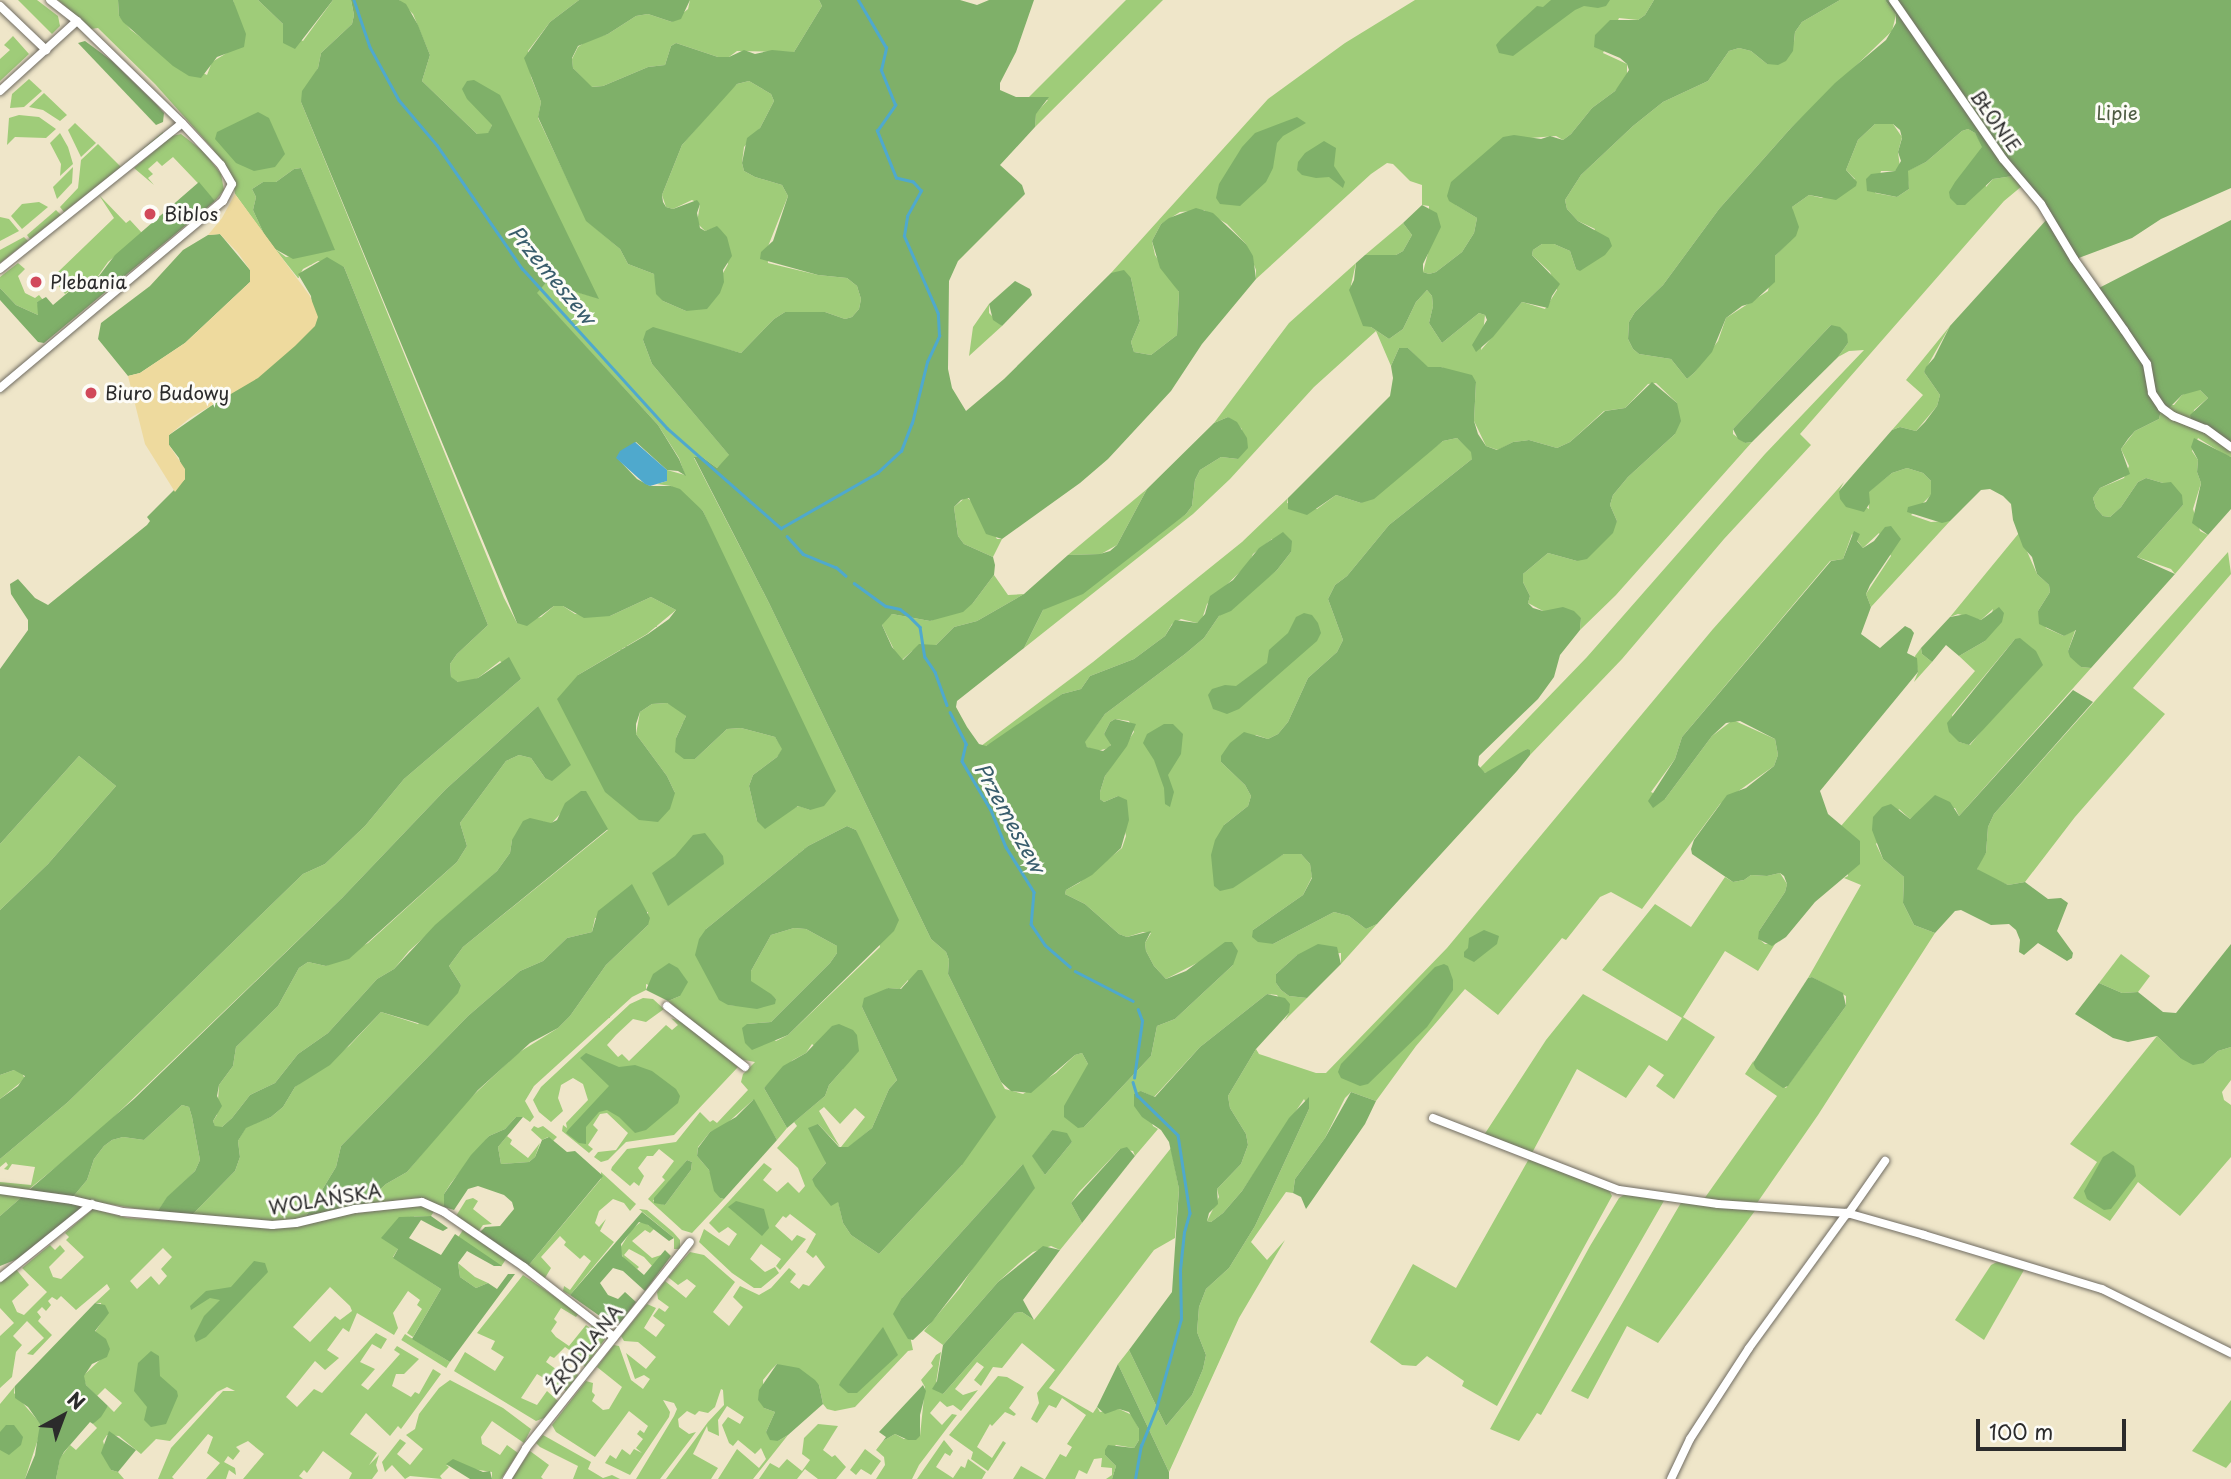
<!DOCTYPE html>
<meta charset="utf-8">
<style>
body{margin:0}
#map{position:relative;width:2231px;height:1479px;overflow:hidden;background:#efe6c9;font-family:"Playpen Sans",sans-serif}
div>[style]{position:absolute}
.green>*{inset:0;background:#9fcc79;transform-origin:0 0}
.forest>*{inset:0;background:#7fb069}
.sand>*{inset:0;background:#eeda9e}
.water>*{inset:0;background:#4fa9cd}
.stream>*{height:2.5px;margin:-1.25px;padding:0 1.25px;transform-origin:1.25px;border-radius:1.25px;background:#4fa9cd}
.roads{filter:drop-shadow(0 0 2px #706c62) drop-shadow(0 0 2px #706c62)}
.minor>*{height:8px;margin:-4px;padding:0 4px;transform-origin:4px;border-radius:4px;background:#fff}
.dots>*{width:19px;height:19px;translate:-50% -50%;box-sizing:border-box;border:4px solid #fdfcf7;border-radius:50%}
span{translate:-50% -50%;white-space:nowrap;text-align:center;line-height:1.15;-webkit-text-stroke:6px #fdfcf7;paint-order:stroke}
.park-label{font-size:19px;color:#4e5b42}
.street-label{font-size:19px;color:#2b2b2b}
.poi-label{font-size:19px;color:#2b2b2b}
.left{translate:0 -50%;text-align:left}
.water-label{font-size:21px;color:#395d6c;font-style:italic}
.north{position:absolute;left:28px;top:1381px;width:70px;height:70px;-webkit-text-stroke:5px #fdfcf7;paint-order:stroke;rotate:41deg;font-size:19px;font-weight:700;line-height:28px;text-align:center;color:#2b2b2b}
.north::after{content:'';display:block;margin:auto;width:24px;height:32px;background:#2b2b2b;clip-path:polygon(50% 0,100% 100%,50% 72%,0 100%)}
.scale{position:absolute;left:1976px;top:1419px;width:150px;height:32px;box-sizing:border-box;border:4px solid #2b2b2b;border-top:0;padding-left:9px;font-size:21px;line-height:24px;white-space:nowrap;color:#2b2b2b;-webkit-text-stroke:5px #fdfcf7;paint-order:stroke}
</style>
<div id="map">
<div class="green">
<div style="clip-path:polygon(18px 0,37px 0,58px 16px,60px 26px,52px 34px)"></div>
<div style="clip-path:polygon(evenodd,58px 0,118px 0,119px 16px,131px 30px,157px 50px,207px 75px,212px 62px,230px 51px,236px 11px,233px 0,258px 0,283px 24px,284px 32px,303px 41px,333px 0,351px 0,354px 15px,352px 24px,321px 53px,318px 68px,301px 102px,504px 598px,517px 623px,541px 617px,554px 606px,563px 606px,575px 614px,610px 616px,651px 597px,676px 610px,647px 634px,578px 675px,675px 793px,667px 776px,636px 734px,640px 712px,652px 704px,667px 703px,682px 710px,686px 716px,676px 738px,695px 759px,727px 729px,741px 728px,775px 737px,783px 749px,777px 757px,753px 775px,749px 786px,757px 821px,799px 806px,810px 810px,737px 589px,703px 511px,671px 486px,657px 484px,667px 481px,667px 470px,685px 475px,679px 458px,658px 425px,536px 293px,546px 283px,598px 298px,492px 125px,488px 134px,477px 134px,422px 81px,430px 55px,413px 14px,399px 0,579px 0,550px 22px,528px 51px,531px 77px,541px 102px,538px 118px,587px 221px,620px 249px,628px 264px,654px 274px,663px 301px,686px 311px,722px 275px,728px 264px,717px 227px,705px 231px,697px 223px,700px 204px,692px 200px,673px 209px,666px 207px,662px 195px,682px 145px,728px 92px,737px 84px,749px 81px,771px 94px,774px 101px,760px 128px,744px 147px,742px 163px,744px 171px,755px 177px,782px 185px,788px 196px,767px 249px,768px 263px,818px 275px,847px 278px,857px 286px,861px 299px,859px 309px,852px 317px,845px 319px,825px 312px,785px 312px,774px 319px,741px 353px,696px 341px,643px 340px,652px 364px,730px 456px,717px 468px,702px 457px,694px 458px,769px 603px,931px 939px,946px 952px,949px 960px,948px 974px,1001px 1082px,1005px 1089px,1023px 1094px,1056px 1073px,1075px 1055px,1082px 1053px,1088px 1064px,1084px 1127px,1151px 1056px,1157px 1026px,1175px 1019px,1233px 965px,1199px 962px,1166px 979px,1154px 966px,1146px 951px,1145px 943px,1151px 933px,1143px 932px,1127px 937px,1119px 934px,1085px 904px,1065px 894px,1066px 890px,1079px 883px,1122px 848px,1126px 836px,1118px 796px,1104px 802px,1100px 799px,1100px 792px,1105px 776px,1134px 732px,1129px 721px,1115px 719px,1110px 722px,1104px 734px,1112px 742px,1109px 748px,1097px 751px,1087px 747px,1084px 742px,1105px 714px,1185px 654px,1204px 638px,1219px 616px,1277px 570px,1291px 552px,1272px 539px,1253px 554px,1249px 563px,1207px 604px,1202px 619px,1197px 623px,1181px 619px,1172px 624px,1165px 636px,1134px 659px,1090px 676px,1081px 689px,1062px 694px,1002px 738px,986px 746px,981px 746px,1093px 662px,1242px 542px,1288px 498px,1287px 503px,1317px 509px,1336px 495px,1361px 503px,1443px 441px,1457px 438px,1472px 452px,1472px 459px,1389px 525px,1347px 576px,1335px 585px,1328px 599px,1343px 640px,1337px 652px,1308px 678px,1288px 722px,1278px 734px,1268px 739px,1256px 735px,1221px 762px,1245px 785px,1251px 796px,1248px 806px,1224px 825px,1265px 865px,1284px 854px,1301px 854px,1310px 864px,1312px 877px,1303px 895px,1253px 930px,1273px 944px,1334px 912px,1349px 916px,1366px 929px,1377px 924px,1341px 964px,1341px 953px,1297px 955px,1276px 974px,1276px 983px,1281px 990px,1289px 996px,1307px 998px,1284px 1021px,1289px 1013px,1277px 995px,1267px 994px,1200px 1047px,1154px 1097px,1141px 1091px,1153px 1126px,1158px 1129px,1135px 1156px,1133px 1151px,1120px 1149px,1079px 1192px,1071px 1203px,1082px 1223px,1060px 1250px,1051px 1246px,1033px 1252px,1019px 1263px,998px 1282px,943px 1345px,924px 1331px,960px 1288px,984px 1251px,1023px 1164px,902px 1298px,913px 1350px,908px 1351px,855px 1407px,835px 1411px,827px 1409px,823px 1404px,819px 1385px,777px 1364px,772px 1369px,763px 1380px,764px 1408px,775px 1412px,766px 1432px,778px 1441px,788px 1435px,753px 1479px,718px 1479px,737px 1449px,759px 1468px,766px 1459px,761px 1448px,755px 1454px,738px 1440px,733px 1446px,729px 1443px,722px 1425px,728px 1417px,740px 1424px,744px 1417px,727px 1406px,718px 1420px,719px 1436px,708px 1431px,707px 1426px,693px 1454px,718px 1468px,711px 1479px,666px 1479px,708px 1422px,724px 1405px,723px 1390px,721px 1389px,715px 1407px,708px 1413px,699px 1411px,695px 1415px,687px 1411px,678px 1419px,679px 1427px,689px 1434px,696px 1432px,660px 1479px,636px 1479px,674px 1416px,677px 1409px,674px 1403px,663px 1400px,670px 1412px,669px 1417px,630px 1475px,605px 1463px,610px 1455px,616px 1459px,622px 1449px,630px 1455px,634px 1449px,642px 1453px,636px 1448px,643px 1439px,637px 1434px,640px 1430px,644px 1433px,648px 1426px,629px 1411px,595px 1457px,556px 1432px,552px 1425px,586px 1381px,593px 1383px,592px 1392px,595px 1395px,592px 1401px,603px 1410px,609px 1409px,622px 1387px,597px 1367px,614px 1345px,619px 1346px,631px 1380px,643px 1389px,650px 1379px,644px 1375px,635px 1379px,626px 1353px,646px 1369px,656px 1357px,638px 1342px,624px 1341px,621px 1336px,647px 1304px,656px 1308px,644px 1328px,656px 1337px,665px 1325px,653px 1316px,659px 1308px,665px 1312px,669px 1307px,658px 1299px,657px 1292px,665px 1281px,686px 1298px,696px 1286px,687px 1279px,678px 1285px,668px 1277px,690px 1252px,704px 1255px,735px 1282px,713px 1312px,729px 1326px,743px 1307px,733px 1297px,740px 1286px,759px 1295px,771px 1288px,789px 1268px,796px 1274px,790px 1282px,799px 1289px,803px 1284px,809px 1286px,825px 1267px,816px 1255px,813px 1258px,806px 1252px,816px 1234px,790px 1214px,786px 1218px,783px 1216px,775px 1226px,792px 1241px,797px 1235px,806px 1239px,780px 1270px,776px 1266px,781px 1259px,761px 1244px,750px 1259px,765px 1272px,775px 1267px,779px 1273px,761px 1288px,754px 1288px,732px 1273px,699px 1242px,704px 1229px,729px 1246px,737px 1234px,728px 1227px,719px 1233px,709px 1223px,764px 1163px,772px 1169px,763px 1180px,777px 1192px,788px 1182px,799px 1193px,805px 1186px,798px 1168px,777px 1148px,797px 1126px,794px 1122px,825px 1096px,829px 1085px,843px 1069px,812px 1044px,806px 1053px,793px 1060px,764px 1088px,787px 1128px,777px 1140px,753px 1100px,724px 1126px,710px 1132px,698px 1147px,697px 1156px,709px 1170px,720px 1198px,724px 1199px,692px 1233px,682px 1230px,648px 1199px,665px 1180px,662px 1177px,674px 1161px,659px 1149px,653px 1156px,647px 1156px,638px 1168px,644px 1176px,639px 1186px,634px 1182px,630px 1186px,611px 1170px,612px 1167px,627px 1149px,676px 1142px,700px 1112px,710px 1122px,713px 1120px,717px 1123px,748px 1090px,741px 1082px,743px 1074px,755px 1062px,739px 1059px,668px 1001px,680px 996px,646px 984px,646px 990px,632px 997px,534px 1086px,525px 1101px,534px 1117px,530px 1122px,523px 1117px,516px 1117px,505px 1129px,489px 1136px,451px 1183px,444px 1194px,444px 1207px,416px 1198px,363px 1205px,386px 1184px,407px 1172px,464px 1104px,518px 1053px,558px 1028px,570px 1016px,606px 965px,648px 925px,648px 912px,595px 918px,592px 932px,567px 938px,543px 961px,520px 971px,468px 1016px,341px 1146px,336px 1167px,305px 1218px,269px 1222px,192px 1215px,235px 1171px,240px 1157px,238px 1141px,246px 1127px,271px 1117px,283px 1107px,295px 1087px,349px 1046px,381px 1012px,418px 1024px,461px 985px,449px 966px,463px 947px,608px 830px,561px 813px,551px 824px,541px 821px,512px 840px,510px 853px,497px 871px,409px 951px,394px 969px,377px 979px,328px 1033px,298px 1054px,275px 1083px,250px 1095px,232px 1118px,222px 1127px,215px 1127px,213px 1121px,217px 1115px,219px 1085px,233px 1066px,236px 1047px,278px 1006px,299px 968px,308px 962px,326px 966px,368px 943px,457px 862px,467px 846px,460px 823px,506px 761px,519px 755px,531px 758px,545px 778px,538px 706px,446px 789px,342px 898px,95px 1135px,28px 1190px,0 1188px,0 1182px,31px 1185px,35px 1167px,12px 1164px,8px 1170px,4px 1169px,8px 1165px,6px 1162px,0 1167px,0 1159px,68px 1102px,303px 874px,325px 864px,365px 826px,404px 779px,521px 679px,500px 661px,478px 678px,466px 682px,458px 682px,451px 678px,450px 664px,457px 654px,488px 625px,344px 267px,318px 261px,303px 269px,298px 278px,275px 249px,286px 257px,334px 250px,301px 168px,294px 169px,276px 182px,263px 182px,252px 189px,256px 197px,253px 210px,264px 234px,235px 194px,232px 176px,212px 148px,155px 84px,98px 28px,91px 29px,58px 0,847px 826px,856px 830px,880px 947px,788px 1035px,776px 1041px,747px 1024px,771px 1022px,830px 963px,837px 953px,837px 946px,806px 929px,794px 928px,771px 935px,751px 971px,751px 982px,776px 999px,741px 1006px,728px 1005px,706px 929px,808px 846px,847px 826px,58px 0,908px 980px,962px 1165px,879px 1254px,851px 1235px,843px 1223px,838px 1201px,812px 1179px,826px 1163px,818px 1124px,840px 1147px,819px 1111px,824px 1107px,840px 1124px,855px 1108px,865px 1117px,841px 1147px,849px 1147px,872px 1128px,889px 1089px,897px 1080px,862px 1007px,888px 988px,900px 989px,908px 980px,58px 0,1052px 1130px,1072px 1142px,1045px 1175px,1033px 1156px,1052px 1130px,58px 0,687px 1160px,692px 1162px,691px 1170px,665px 1205px,653px 1201px,687px 1160px)"></div>
<div style="clip-path:polygon(690px 0,819px 0,822px 6px,794px 52px,737px 51px,729px 57px,718px 57px,676px 43px,671px 46px,665px 65px,648px 67px,603px 86px,591px 87px,573px 68px,572px 59px,578px 47px,588px 40px,608px 34px,636px 16px,648px 14px,672px 22px,688px 9px)"></div>
<div style="clip-path:polygon(1126px 0,1163px 0,1035px 127px,1036px 113px,1048px 100px,1028px 98px)"></div>
<div style="clip-path:polygon(1415px 0,1654px 0,1645px 15px,1638px 20px,1619px 18px,1603px 53px,1627px 64px,1627px 78px,1615px 91px,1592px 108px,1571px 134px,1563px 140px,1556px 136px,1530px 138px,1456px 205px,1477px 218px,1474px 233px,1462px 252px,1436px 272px,1429px 274px,1423px 272px,1428px 253px,1429px 206px,1422px 205px,1422px 185px,1410px 181px,1393px 164px,1387px 163px,1371px 174px,1256px 279px,1256px 270px,1246px 244px,1227px 224px,1204px 210px,1180px 212px,1161px 224px,1152px 241px,1155px 255px,1179px 292px,1177px 335px,1151px 355px,1134px 352px,1131px 342px,1140px 321px,1131px 278px,1111px 273px,1268px 99px,1345px 43px)"></div>
<div style="clip-path:polygon(1840px 0,1885px 0,1896px 15px,1892px 31px,1790px 129px,1719px 209px,1663px 285px,1635px 312px,1629px 322px,1628px 339px,1633px 349px,1639px 354px,1671px 359px,1687px 379px,1694px 373px,1718px 341px,1726px 318px,1768px 291px,1775px 256px,1788px 243px,1794px 218px,1792px 207px,1809px 195px,1822px 198px,1855px 179px,1846px 170px,1858px 140px,1875px 124px,1893px 124px,1902px 137px,1898px 152px,1900px 167px,1895px 171px,1881px 171px,1875px 193px,1897px 197px,1909px 189px,1907px 171px,1926px 162px,1962px 131px,1968px 129px,1975px 133px,1983px 147px,1979px 153px,1986px 187px,1993px 179px,2013px 176px,2022px 186px,2004px 201px,1800px 434px,1811px 445px,1724px 539px,1622px 659px,1530px 755px,1527px 749px,1497px 769px,1485px 773px,1479px 769px,1587px 657px,1765px 454px,1864px 350px,1849px 351px,1838px 357px,1848px 343px,1831px 325px,1733px 429px,1733px 434px,1745px 443px,1752px 442px,1616px 595px,1580px 630px,1581px 618px,1543px 611px,1528px 603px,1530px 596px,1523px 582px,1523px 574px,1548px 553px,1577px 561px,1617px 521px,1610px 505px,1613px 495px,1628px 477px,1675px 434px,1677px 403px,1656px 383px,1648px 384px,1625px 408px,1604px 411px,1570px 442px,1557px 448px,1529px 440px,1513px 442px,1498px 450px,1486px 446px,1474px 421px,1476px 382px,1441px 367px,1427px 367px,1408px 348px,1399px 348px,1391px 366px,1376px 331px,1314px 387px,1230px 479px,1193px 514px,1024px 648px,1043px 610px,1186px 514px,1192px 506px,1195px 480px,1200px 470px,1221px 457px,1238px 459px,1242px 429px,1228px 417px,1214px 423px,1289px 323px,1356px 263px,1351px 285px,1371px 327px,1389px 339px,1403px 329px,1416px 302px,1427px 290px,1432px 296px,1433px 306px,1429px 323px,1442px 343px,1479px 313px,1485px 315px,1481px 350px,1522px 302px,1545px 309px,1557px 290px,1550px 272px,1532px 255px,1533px 250px,1542px 244px,1554px 244px,1570px 251px,1576px 269px,1595px 229px,1578px 221px,1567px 209px,1565px 200px,1581px 175px,1633px 126px,1663px 102px,1708px 81px,1729px 51px,1739px 48px,1751px 51px,1767px 64px,1794px 42px,1795px 32px,1802px 22px)"></div>
<div style="clip-path:polygon(13px 36px,29px 54px,0 81px,0 59px,10px 50px,4px 45px)"></div>
<div style="clip-path:polygon(29px 79px,42px 91px,24px 107px,10px 108px,12px 94px)"></div>
<div style="clip-path:polygon(44px 93px,67px 115px,60px 121px,43px 110px,29px 107px)"></div>
<div style="clip-path:polygon(19px 115px,39px 117px,56px 129px,46px 138px,15px 137px,7px 145px,9px 118px)"></div>
<div style="clip-path:polygon(75px 123px,96px 143px,81px 157px,68px 130px)"></div>
<div style="clip-path:polygon(163px 132px,163px 134px,64px 212px,60px 207px,78px 188px,81px 160px,98px 144px,121px 167px)"></div>
<div style="clip-path:polygon(60px 133px,68px 147px,73px 164px,60px 176px,61px 164px,50px 143px)"></div>
<div style="clip-path:polygon(181px 134px,204px 152px,221px 174px,224px 190px,215px 201px,173px 157px,162px 166px,157px 161px,148px 169px,153px 174px,148px 178px,154px 185px,134px 168px,172px 136px)"></div>
<div style="clip-path:polygon(73px 167px,72px 183px,57px 199px,53px 187px)"></div>
<div style="clip-path:polygon(99px 195px,126px 223px,130px 220px,142px 233px,108px 262px,98px 276px,78px 284px,65px 294px,58px 285px,57px 273px,114px 218px)"></div>
<div style="clip-path:polygon(39px 202px,48px 207px,22px 229px,11px 216px,22px 204px)"></div>
<div style="clip-path:polygon(56px 210px,61px 215px,30px 239px,27px 235px)"></div>
<div style="clip-path:polygon(0 217px,9px 219px,19px 231px,0 241px)"></div>
<div style="clip-path:polygon(1403px 223px,1412px 235px,1403px 251px,1396px 255px,1365px 255px)"></div>
<div style="clip-path:polygon(24px 237px,28px 241px,0 263px,0 250px)"></div>
<div style="clip-path:polygon(18px 263px,25px 269px,18px 276px,25px 293px,35px 298px,39px 295px,43px 300px,37px 302px,40px 313px,38px 315px,16px 305px,0 288px,0 277px)"></div>
<div style="clip-path:polygon(989px 304px,989px 313px,1002px 326px,969px 356px,973px 327px)"></div>
<div style="clip-path:polygon(1950px 326px,1924px 372px,1940px 395px,1937px 406px,1916px 431px,1900px 427px,1892px 430px,1923px 395px,1906px 380px)"></div>
<div style="clip-path:polygon(2193px 390px,2200px 390px,2208px 398px,2194px 410px,2192px 421px,2172px 413px,2164px 405px,2174px 405px,2182px 395px)"></div>
<div style="clip-path:polygon(2161px 410px,2213px 437px,2231px 450px,2231px 457px,2225px 455px,2198px 438px,2192px 451px,2198px 460px,2197px 472px,2201px 483px,2193px 509px,2200px 531px,2208px 535px,2175px 574px,2171px 569px,2137px 557px,2183px 505px,2163px 483px,2146px 478px,2138px 482px,2121px 507px,2110px 517px,2103px 516px,2096px 508px,2093px 498px,2100px 488px,2124px 478px,2129px 466px,2121px 449px,2135px 431px,2159px 419px)"></div>
<div style="clip-path:polygon(1907px 468px,1923px 473px,1931px 481px,1931px 495px,1911px 515px,1931px 522px,1950px 521px,1871px 607px,1866px 594px,1891px 556px,1879px 533px,1863px 548px,1852px 534px,1843px 559px,1830px 561px,1682px 737px,1675px 759px,1651px 792px,1665px 799px,1712px 736px,1733px 720px,1775px 739px,1778px 755px,1774px 766px,1720px 804px,1642px 909px,1611px 892px,1600px 897px,1566px 940px,1562px 938px,1498px 1015px,1465px 989px,1416px 1046px,1376px 1101px,1351px 1092px,1345px 1098px,1325px 1138px,1295px 1179px,1293px 1193px,1286px 1192px,1251px 1242px,1267px 1260px,1285px 1240px,1239px 1318px,1169px 1472px,1118px 1364px,1129px 1350px,1166px 1426px,1192px 1395px,1203px 1369px,1206px 1355px,1197px 1332px,1199px 1307px,1206px 1289px,1229px 1268px,1255px 1226px,1309px 1109px,1304px 1099px,1242px 1191px,1223px 1213px,1211px 1222px,1207px 1221px,1219px 1197px,1217px 1189px,1241px 1164px,1248px 1145px,1246px 1134px,1230px 1108px,1228px 1096px,1256px 1049px,1259px 1054px,1316px 1073px,1326px 1073px,1447px 948px,1713px 629px,1844px 482px,1839px 491px,1869px 509px,1868px 492px,1892px 473px)"></div>
<div style="clip-path:polygon(1147px 489px,1117px 545px,1101px 554px,1068px 555px)"></div>
<div style="clip-path:polygon(966px 497px,974px 503px,997px 539px,1002px 539px,993px 557px,964px 544px,958px 536px,954px 507px)"></div>
<div style="clip-path:polygon(evenodd,2019px 533px,2037px 574px,2049px 585px,2050px 592px,2038px 611px,2046px 628px,2064px 636px,2076px 628px,2068px 651px,2081px 667px,2091px 668px,1959px 816px,1955px 808px,1921px 810px,1910px 819px,1899px 809px,1876px 844px,1883px 859px,1904px 877px,1903px 903px,1914px 925px,1935px 933px,1818px 1115px,1757px 1203px,1704px 1199px,1777px 1096px,1745px 1074px,1754px 1060px,1753px 1063px,1786px 1088px,1846px 1006px,1846px 996px,1812px 977px,1808px 978px,1861px 885px,1844px 878px,1848px 876px,1841px 826px,1975px 671px,1959px 656px,1985px 641px,1993px 609px,1981px 620px,1958px 614px,1950px 617px,2019px 533px,2015px 639px,1983px 729px,1970px 745px,1959px 742px,1952px 715px,2015px 639px)"></div>
<div style="clip-path:polygon(2228px 552px,2231px 574px,2133px 688px,2165px 714px,2075px 817px,2025px 882px,2008px 885px,1984px 875px,1977px 869px,1978px 864px,1986px 853px,1988px 827px,1994px 814px)"></div>
<div style="clip-path:polygon(994px 575px,1008px 595px,1024px 594px,977px 621px,954px 627px,936px 645px,912px 651px,902px 660px,898px 658px,882px 625px,883px 621px,892px 614px,930px 621px,973px 603px)"></div>
<div style="clip-path:polygon(1921px 648px,1922px 654px,1932px 662px,1914px 682px,1918px 672px,1915px 656px)"></div>
<div style="clip-path:polygon(79px 756px,116px 786px,48px 864px,0 910px,0 844px)"></div>
<div style="clip-path:polygon(1780px 873px,1787px 884px,1785px 892px,1759px 931px,1759px 939px,1765px 944px,1775px 944px,1758px 971px,1725px 951px,1683px 1017px,1715px 1037px,1674px 1099px,1656px 1086px,1664px 1075px,1649px 1065px,1626px 1098px,1577px 1069px,1532px 1153px,1484px 1135px,1546px 1040px,1583px 994px,1667px 1041px,1682px 1018px,1602px 970px,1655px 904px,1691px 927px,1725px 877px,1733px 882px,1744px 880px,1751px 875px,1767px 876px)"></div>
<div style="clip-path:polygon(2121px 954px,2150px 976px,2138px 992px,2122px 993px,2099px 983px)"></div>
<div style="clip-path:polygon(643px 998px,653px 999px,664px 1009px,646px 1022px,633px 1019px,616px 1035px,607px 1045px,618px 1057px,622px 1054px,629px 1061px,666px 1025px,672px 1030px,678px 1025px,671px 1018px,684px 1023px,738px 1067px,674px 1135px,626px 1142px,608px 1160px,601px 1162px,594px 1157px,598px 1152px,616px 1150px,628px 1133px,607px 1113px,600px 1114px,593px 1125px,598px 1130px,588px 1145px,593px 1149px,589px 1153px,562px 1131px,563px 1125px,567px 1128px,566px 1123px,588px 1100px,583px 1084px,573px 1078px,561px 1085px,558px 1098px,563px 1111px,551px 1122px,539px 1112px,533px 1100px,541px 1087px,630px 1004px)"></div>
<div style="clip-path:polygon(2157px 1036px,2180px 1058px,2204px 1063px,2218px 1051px,2231px 1047px,2231px 1080px,2222px 1092px,2224px 1100px,2231px 1105px,2231px 1157px,2180px 1216px,2138px 1182px,2110px 1221px,2073px 1198px,2097px 1162px,2070px 1144px)"></div>
<div style="clip-path:polygon(14px 1070px,21px 1071px,25px 1079px,0 1099px,0 1075px)"></div>
<div style="clip-path:polygon(182px 1105px,189px 1107px,192px 1117px,200px 1160px,195px 1171px,167px 1198px,157px 1212px,72px 1198px,87px 1180px,94px 1159px,104px 1146px,112px 1140px,123px 1137px,144px 1140px)"></div>
<div style="clip-path:polygon(534px 1126px,538px 1128px,543px 1126px,557px 1137px,553px 1141px,548px 1137px,542px 1140px,531px 1130px)"></div>
<div style="clip-path:polygon(507px 1136px,512px 1140px,510px 1144px,528px 1158px,540px 1143px,535px 1157px,529px 1162px,501px 1164px,498px 1147px)"></div>
<div style="clip-path:polygon(1171px 1148px,1179px 1189px,1175px 1238px,1154px 1250px,1049px 1388px,1093px 1413px,1097px 1407px,1100px 1412px,1119px 1409px,1132px 1415px,1139px 1429px,1139px 1440px,1134px 1448px,1116px 1445px,1105px 1455px,1116px 1466px,1112px 1479px,1106px 1479px,1112px 1475px,1112px 1468px,1101px 1467px,1102px 1458px,1094px 1459px,1087px 1474px,1079px 1470px,1075px 1479px,1045px 1479px,1060px 1454px,1066px 1457px,1072px 1447px,1067px 1444px,1086px 1415px,1062px 1398px,1056px 1408px,1049px 1405px,1037px 1423px,1031px 1419px,1039px 1403px,1037px 1393px,1055px 1370px,1022px 1343px,1002px 1368px,993px 1367px,981px 1386px,974px 1380px,984px 1367px,977px 1362px,955px 1389px,963px 1395px,978px 1390px,961px 1411px,953px 1405px,947px 1407px,940px 1401px,930px 1413px,942px 1425px,952px 1414px,957px 1415px,919px 1465px,912px 1479px,876px 1479px,885px 1465px,884px 1457px,876px 1450px,883px 1441px,895px 1434px,904px 1439px,920px 1436px,925px 1387px,921px 1380px,933px 1366px,931px 1363px,936px 1355px,941px 1352px,936px 1383px,943px 1394px,1015px 1313px,1022px 1312px,1034px 1320px)"></div>
<div style="clip-path:polygon(1530px 1157px,1609px 1190px,1612px 1196px,1497px 1406px,1462px 1386px,1464px 1381px,1427px 1356px,1416px 1366px,1402px 1365px,1370px 1342px,1413px 1264px,1456px 1288px)"></div>
<div style="clip-path:polygon(601px 1172px,636px 1204px,630px 1211px,624px 1203px,613px 1199px,599px 1211px,595px 1223px,599px 1227px,606px 1219px,600px 1231px,614px 1242px,570px 1295px,563px 1291px,564px 1286px,570px 1290px,591px 1261px,584px 1255px,580px 1259px,564px 1245px,566px 1242px,560px 1236px,541px 1257px,551px 1268px,545px 1278px,528px 1266px,601px 1179px)"></div>
<div style="clip-path:polygon(0 1193px,24px 1195px,0 1216px)"></div>
<div style="clip-path:polygon(1625px 1194px,1665px 1199px,1541px 1415px,1537px 1413px,1519px 1441px,1490px 1429px,1590px 1246px,1619px 1198px)"></div>
<div style="clip-path:polygon(473px 1198px,478px 1201px,473px 1209px,492px 1224px,483px 1225px,478px 1232px,456px 1216px,466px 1200px)"></div>
<div style="clip-path:polygon(1682px 1201px,1757px 1208px,1658px 1343px,1627px 1326px,1588px 1399px,1571px 1391px)"></div>
<div style="clip-path:polygon(evenodd,423px 1205px,435px 1210px,431px 1216px,399px 1217px,398px 1249px,393px 1257px,441px 1289px,413px 1337px,407px 1333px,422px 1309px,417px 1305px,420px 1300px,408px 1291px,393px 1313px,398px 1328px,394px 1335px,357px 1313px,349px 1332px,343px 1328px,327px 1350px,339px 1358px,325px 1370px,315px 1361px,286px 1397px,297px 1407px,314px 1389px,322px 1393px,376px 1333px,387px 1339px,381px 1349px,372px 1344px,360px 1362px,375px 1369px,361px 1385px,368px 1390px,400px 1354px,394px 1350px,397px 1346px,419px 1359px,404px 1374px,396px 1374px,392px 1386px,411px 1397px,415px 1392px,419px 1394px,433px 1369px,441px 1374px,401px 1429px,398px 1426px,390px 1436px,366px 1413px,350px 1434px,377px 1453px,369px 1465px,379px 1455px,376px 1465px,378px 1471px,372px 1479px,349px 1479px,352px 1473px,323px 1451px,307px 1473px,304px 1470px,299px 1476px,303px 1479px,243px 1479px,264px 1454px,248px 1441px,236px 1447px,240px 1451px,233px 1460px,228px 1456px,224px 1462px,235px 1468px,236px 1475px,229px 1470px,226px 1479px,206px 1479px,220px 1463px,207px 1453px,213px 1437px,208px 1434px,172px 1477px,174px 1479px,158px 1479px,171px 1448px,223px 1391px,235px 1391px,227px 1387px,217px 1392px,170px 1441px,156px 1439px,141px 1454px,119px 1436px,107px 1435px,103px 1441px,111px 1470px,118px 1472px,124px 1479px,56px 1479px,60px 1458px,70px 1445px,76px 1450px,97px 1428px,93px 1424px,108px 1406px,114px 1412px,122px 1403px,105px 1388px,97px 1396px,86px 1385px,83px 1376px,101px 1359px,95px 1332px,103px 1320px,101px 1303px,95px 1303px,110px 1289px,107px 1284px,76px 1310px,61px 1296px,57px 1300px,52px 1297px,48px 1301px,51px 1305px,46px 1311px,42px 1307px,37px 1312px,41px 1317px,38px 1321px,52px 1335px,33px 1355px,27px 1354px,44px 1338px,27px 1321px,13px 1336px,22px 1345px,16px 1352px,12px 1377px,0 1388px,0 1336px,14px 1323px,0 1308px,0 1281px,15px 1268px,29px 1285px,12px 1301px,17px 1312px,24px 1315px,47px 1292px,22px 1268px,50px 1245px,55px 1250px,60px 1245px,65px 1251px,49px 1267px,53px 1277px,61px 1279px,84px 1257px,66px 1240px,69px 1237px,65px 1233px,93px 1209px,127px 1218px,253px 1226px,423px 1205px,163px 1248px,172px 1257px,161px 1269px,167px 1276px,159px 1285px,151px 1276px,137px 1289px,130px 1281px,163px 1248px,423px 1205px,330px 1287px,350px 1306px,352px 1311px,340px 1320px,335px 1316px,310px 1342px,293px 1327px,330px 1287px)"></div>
<div style="clip-path:polygon(639px 1209px,647px 1210px,673px 1232px,680px 1240px,680px 1249px,674px 1249px,674px 1238px)"></div>
<div style="clip-path:polygon(642px 1221px,654px 1229px,650px 1233px,645px 1230px,632px 1241px,652px 1258px,661px 1255px,653px 1267px,644px 1257px,629px 1249px,624px 1255px,639px 1267px,637px 1269px,626px 1262px,619px 1250px,632px 1229px)"></div>
<div style="left:463px;top:1230px;width:52px;height:9px;rotate:34deg"></div>
<div style="clip-path:polygon(1997px 1262px,2024px 1270px,1984px 1340px,1955px 1320px,1991px 1265px)"></div>
<div style="clip-path:polygon(458px 1263px,475px 1277px,488px 1283px,476px 1288px,460px 1277px)"></div>
<div style="clip-path:polygon(523px 1275px,579px 1313px,576px 1317px,561px 1308px,554px 1319px,557px 1322px,551px 1331px,556px 1337px,569px 1346px,586px 1325px,590px 1328px,593px 1324px,603px 1331px,605px 1339px,585px 1367px,579px 1361px,581px 1358px,565px 1347px,554px 1358px,550px 1356px,546px 1362px,564px 1375px,570px 1367px,578px 1375px,566px 1391px,537px 1374px,521px 1398px,537px 1405px,547px 1391px,558px 1401px,544px 1418px,536px 1421px,454px 1371px,465px 1352px,495px 1371px,504px 1357px,491px 1349px,495px 1341px,477px 1333px)"></div>
<div style="left:405px;top:1334px;width:53px;height:7px;rotate:32deg"></div>
<div style="clip-path:polygon(998px 1376px,1007px 1377px,1024px 1387px,1009px 1408px,1016px 1414px,1014px 1416px,1005px 1412px,992px 1426px,990px 1424px,977px 1447px,992px 1458px,1003px 1441px,1006px 1443px,988px 1471px,971px 1459px,973px 1452px,949px 1435px)"></div>
<div style="clip-path:polygon(450px 1380px,503px 1408px,531px 1429px,524px 1443px,492px 1421px,481px 1437px,482px 1444px,500px 1455px,507px 1445px,518px 1453px,501px 1479px,492px 1479px,492px 1472px,446px 1465px,449px 1467px,440px 1476px,442px 1479px,410px 1476px,405px 1479px,392px 1465px,385px 1472px,382px 1462px,400px 1439px,406px 1443px,397px 1454px,410px 1465px,423px 1449px,406px 1435px,415px 1429px,419px 1414px,439px 1388px)"></div>
<div style="clip-path:polygon(15px 1386px,14px 1393px,40px 1423px,39px 1436px,25px 1479px,0 1479px,0 1404px)"></div>
<div style="clip-path:polygon(2231px 1400px,2231px 1462px,2226px 1468px,2192px 1451px)"></div>
<div style="clip-path:polygon(818px 1424px,838px 1426px,823px 1450px,832px 1457px,835px 1455px,846px 1467px,836px 1479px,818px 1479px,805px 1469px,797px 1479px,759px 1479px,770px 1463px,779px 1468px,787px 1459px,802px 1471px,810px 1460px,802px 1454px,804px 1438px)"></div>
<div style="clip-path:polygon(543px 1435px,591px 1462px,588px 1469px,603px 1478px,612px 1475px,620px 1479px,573px 1479px,578px 1466px,540px 1447px,536px 1443px)"></div>
<div style="clip-path:polygon(944px 1440px,953px 1451px,950px 1456px,945px 1453px,936px 1467px,953px 1478px,961px 1466px,965px 1468px,968px 1459px,986px 1472px,982px 1479px,917px 1479px)"></div>
<div style="clip-path:polygon(865px 1449px,881px 1461px,871px 1475px,861px 1469px,856px 1475px,850px 1470px)"></div>
<div style="clip-path:polygon(530px 1451px,549px 1465px,541px 1477px,543px 1479px,512px 1479px)"></div>
<div style="clip-path:polygon(1021px 1466px,1030px 1471px,1044px 1479px,1013px 1479px)"></div>
</div>
<div class="forest">
<div style="clip-path:polygon(118px 0,233px 0,246px 34px,244px 47px,217px 57px,201px 78px,189px 76px,173px 66px,123px 22px,119px 16px)"></div>
<div style="clip-path:polygon(258px 0,333px 0,295px 49px,283px 43px,283px 24px)"></div>
<div style="clip-path:polygon(351px 0,399px 0,406px 4px,418px 25px,430px 55px,422px 81px,477px 134px,488px 133px,492px 125px,467px 99px,462px 89px,467px 81px,474px 80px,500px 95px,599px 299px,546px 283px,537px 293px,658px 425px,679px 459px,686px 476px,678px 471px,667px 470px,636px 442px,617px 458px,637px 479px,650px 486px,671px 486px,680px 489px,703px 511px,836px 791px,824px 806px,810px 810px,798px 806px,765px 829px,757px 821px,749px 786px,753px 775px,777px 757px,782px 749px,775px 737px,741px 728px,727px 729px,695px 759px,684px 759px,675px 752px,676px 738px,686px 716px,667px 703px,652px 704px,640px 712px,636px 724px,636px 734px,667px 776px,675px 793px,670px 809px,658px 822px,639px 820px,605px 792px,557px 699px,578px 675px,648px 634px,669px 619px,676px 610px,651px 597px,610px 616px,584px 618px,563px 606px,554px 606px,527px 626px,517px 623px,301px 102px,302px 91px,318px 68px,321px 53px,352px 24px,354px 15px)"></div>
<div style="clip-path:polygon(579px 0,690px 0,681px 19px,672px 22px,648px 14px,636px 16px,608px 34px,578px 46px,572px 58px,573px 68px,592px 87px,603px 86px,648px 67px,665px 65px,671px 46px,676px 43px,718px 57px,729px 57px,744px 50px,755px 54px,772px 50px,794px 52px,822px 6px,819px 0,960px 0,977px 5px,989px 0,1034px 0,1016px 52px,1000px 83px,1000px 90px,1016px 97px,1049px 97px,1036px 114px,1035px 127px,1000px 165px,1022px 185px,1025px 194px,958px 261px,949px 281px,948px 369px,952px 388px,966px 411px,1004px 379px,1111px 273px,1124px 270px,1131px 278px,1140px 321px,1131px 342px,1134px 352px,1151px 355px,1177px 335px,1179px 292px,1160px 268px,1152px 241px,1161px 224px,1169px 218px,1196px 208px,1213px 213px,1246px 244px,1253px 256px,1256px 279px,1202px 344px,1171px 391px,1108px 459px,1080px 483px,1002px 539px,986px 534px,969px 498px,961px 500px,954px 507px,958px 536px,964px 544px,993px 557px,995px 565px,994px 575px,973px 603px,963px 612px,930px 621px,892px 614px,882px 625px,892px 647px,903px 660px,919px 644px,936px 645px,954px 627px,977px 621px,1024px 594px,1068px 555px,1100px 554px,1110px 551px,1117px 545px,1147px 489px,1214px 423px,1228px 417px,1237px 422px,1247px 438px,1248px 448px,1238px 459px,1221px 457px,1200px 470px,1195px 480px,1192px 506px,1186px 514px,1083px 594px,1043px 610px,1024px 648px,957px 701px,956px 707px,967px 727px,979px 744px,986px 746px,1062px 694px,1081px 689px,1090px 676px,1134px 659px,1165px 636px,1175px 620px,1197px 623px,1205px 614px,1210px 596px,1233px 580px,1259px 548px,1283px 532px,1292px 541px,1291px 552px,1277px 570px,1231px 611px,1219px 616px,1204px 638px,1185px 654px,1105px 714px,1085px 742px,1087px 747px,1103px 751px,1111px 745px,1104px 734px,1110px 722px,1115px 719px,1136px 724px,1127px 746px,1105px 776px,1100px 792px,1100px 799px,1104px 802px,1118px 796px,1127px 800px,1129px 820px,1121px 848px,1092px 875px,1066px 890px,1065px 894px,1085px 904px,1119px 934px,1127px 937px,1151px 931px,1145px 943px,1146px 951px,1154px 966px,1166px 979px,1186px 971px,1225px 942px,1232px 942px,1238px 951px,1233px 965px,1175px 1019px,1157px 1026px,1151px 1056px,1084px 1127px,1078px 1128px,1064px 1117px,1064px 1106px,1088px 1064px,1082px 1053px,1075px 1055px,1031px 1093px,1011px 1091px,1001px 1082px,948px 974px,949px 960px,946px 952px,931px 939px,769px 603px,694px 457px,702px 457px,717px 468px,729px 455px,652px 364px,643px 340px,646px 331px,653px 327px,741px 353px,774px 319px,785px 312px,825px 312px,845px 319px,852px 317px,859px 309px,861px 299px,857px 286px,847px 278px,818px 275px,760px 259px,761px 252px,773px 241px,788px 196px,782px 185px,755px 177px,744px 171px,742px 163px,747px 138px,760px 128px,774px 101px,771px 94px,749px 81px,737px 84px,682px 145px,662px 195px,663px 202px,666px 207px,673px 209px,697px 200px,700px 204px,697px 213px,700px 228px,705px 231px,717px 226px,720px 229px,727px 237px,732px 256px,723px 270px,724px 282px,720px 293px,707px 309px,686px 311px,663px 301px,656px 294px,654px 274px,628px 264px,620px 249px,586px 221px,538px 117px,541px 102px,524px 58px,550px 22px)"></div>
<div style="clip-path:polygon(1551px 0,1610px 0,1606px 6px,1598px 8px,1584px 6px,1575px 10px,1513px 56px,1499px 53px,1496px 45px,1501px 39px,1537px 6px,1543px 7px)"></div>
<div style="clip-path:polygon(1654px 0,1840px 0,1802px 22px,1795px 32px,1793px 51px,1786px 61px,1778px 65px,1767px 64px,1751px 51px,1739px 48px,1729px 51px,1708px 81px,1663px 102px,1633px 126px,1581px 175px,1565px 200px,1567px 209px,1578px 221px,1609px 238px,1612px 246px,1605px 255px,1580px 271px,1576px 269px,1570px 251px,1554px 244px,1542px 244px,1533px 250px,1532px 255px,1560px 284px,1552px 296px,1548px 308px,1522px 302px,1493px 337px,1476px 352px,1472px 345px,1487px 320px,1485px 315px,1479px 313px,1442px 343px,1429px 323px,1433px 306px,1432px 296px,1427px 290px,1416px 302px,1403px 329px,1389px 339px,1371px 327px,1363px 326px,1349px 290px,1354px 280px,1356px 263px,1365px 255px,1396px 255px,1403px 251px,1412px 235px,1403px 223px,1422px 205px,1437px 213px,1441px 227px,1423px 264px,1423px 272px,1429px 274px,1436px 272px,1462px 252px,1474px 233px,1477px 218px,1449px 201px,1447px 196px,1451px 182px,1503px 137px,1514px 135px,1541px 139px,1550px 136px,1563px 140px,1571px 134px,1592px 108px,1615px 91px,1629px 70px,1627px 64px,1620px 58px,1594px 47px,1595px 35px,1610px 20px,1638px 20px,1645px 15px)"></div>
<div style="clip-path:polygon(1885px 0,1890px 0,2013px 176px,1993px 179px,1965px 205px,1957px 205px,1950px 198px,1949px 192px,1955px 182px,1982px 147px,1975px 133px,1968px 129px,1962px 131px,1926px 162px,1908px 171px,1909px 189px,1897px 197px,1867px 191px,1866px 179px,1871px 174px,1895px 171px,1901px 161px,1898px 152px,1902px 138px,1900px 130px,1893px 124px,1875px 124px,1858px 140px,1846px 170px,1857px 182px,1856px 186px,1836px 200px,1809px 195px,1792px 207px,1799px 227px,1796px 236px,1775px 256px,1775px 282px,1752px 303px,1742px 306px,1726px 318px,1712px 352px,1694px 373px,1687px 379px,1671px 359px,1639px 354px,1633px 349px,1628px 339px,1629px 322px,1635px 312px,1663px 285px,1719px 209px,1790px 129px,1835px 83px,1886px 40px,1896px 23px,1896px 15px)"></div>
<div style="clip-path:polygon(1895px 0,2231px 0,2231px 188px,2161px 219px,2132px 238px,2076px 259px,2042px 198px,2036px 196px,2002px 154px)"></div>
<div style="clip-path:polygon(85px 41px,112px 61px,156px 104px,164px 113px,163px 122px,156px 125px,78px 43px)"></div>
<div style="clip-path:polygon(258px 112px,269px 118px,285px 154px,275px 167px,254px 171px,236px 163px,215px 139px,217px 132px)"></div>
<div style="clip-path:polygon(1297px 117px,1306px 123px,1283px 136px,1277px 143px,1273px 168px,1266px 182px,1240px 206px,1220px 204px,1216px 198px,1219px 184px,1242px 147px,1255px 133px)"></div>
<div style="clip-path:polygon(1324px 141px,1336px 148px,1334px 166px,1345px 182px,1343px 188px,1329px 177px,1316px 178px,1302px 175px,1297px 170px,1298px 162px,1305px 153px)"></div>
<div style="clip-path:polygon(301px 168px,335px 250px,293px 259px,275px 249px,264px 234px,253px 210px,256px 197px,252px 189px,263px 182px,276px 182px,294px 169px)"></div>
<div style="clip-path:polygon(199px 182px,215px 201px,44px 343px,38px 342px,0 300px,0 288px,16px 305px,38px 315px,37px 302px,46px 297px,53px 305px,78px 284px,99px 276px,115px 255px)"></div>
<div style="clip-path:polygon(2048px 218px,2143px 362px,2161px 410px,2159px 419px,2135px 431px,2128px 439px,2121px 449px,2130px 474px,2100px 488px,2093px 498px,2096px 508px,2103px 516px,2110px 517px,2121px 507px,2138px 482px,2146px 478px,2163px 483px,2171px 482px,2182px 495px,2183px 505px,2137px 557px,2175px 574px,2091px 668px,2081px 667px,2070px 657px,2068px 651px,2076px 630px,2064px 636px,2039px 624px,2038px 611px,2050px 592px,2049px 585px,2037px 574px,2032px 557px,2023px 547px,2013px 520px,2011px 504px,2003px 496px,1990px 489px,1981px 490px,1950px 521px,1942px 523px,1907px 512px,1908px 507px,1926px 502px,1931px 494px,1931px 481px,1923px 473px,1907px 468px,1892px 473px,1869px 492px,1870px 503px,1864px 512px,1846px 507px,1840px 499px,1839px 491px,1892px 430px,1900px 427px,1916px 431px,1925px 422px,1937px 406px,1940px 395px,1924px 372px,1926px 367px,1934px 358px,1950px 326px)"></div>
<div style="clip-path:polygon(2231px 220px,2231px 443px,2192px 421px,2190px 415px,2208px 398px,2200px 390px,2182px 395px,2169px 408px,2164px 405px,2157px 395px,2149px 363px,2097px 289px)"></div>
<div style="clip-path:polygon(220px 234px,250px 270px,250px 282px,185px 343px,140px 373px,128px 376px,98px 339px,101px 323px,150px 286px,183px 250px,208px 235px)"></div>
<div style="clip-path:polygon(327px 257px,344px 267px,488px 625px,457px 654px,450px 664px,451px 677px,458px 682px,478px 678px,509px 657px,521px 679px,404px 779px,365px 826px,325px 864px,303px 874px,68px 1102px,0 1159px,0 1099px,18px 1086px,25px 1076px,14px 1070px,0 1075px,0 910px,48px 864px,116px 786px,79px 756px,0 844px,0 669px,28px 630px,28px 620px,11px 594px,10px 584px,18px 579px,35px 598px,48px 605px,147px 525px,150px 521px,147px 517px,185px 479px,179px 458px,169px 445px,169px 435px,276px 361px,314px 326px,311px 296px,298px 274px)"></div>
<div style="clip-path:polygon(1015px 281px,1030px 289px,1032px 295px,1002px 326px,993px 320px,989px 304px)"></div>
<div style="clip-path:polygon(1831px 325px,1840px 327px,1847px 334px,1848px 343px,1838px 357px,1752px 442px,1745px 443px,1738px 439px,1733px 429px)"></div>
<div style="clip-path:polygon(1399px 348px,1408px 348px,1428px 367px,1441px 367px,1472px 375px,1476px 382px,1474px 421px,1478px 434px,1486px 446px,1497px 450px,1513px 442px,1529px 440px,1557px 448px,1570px 442px,1605px 411px,1625px 408px,1652px 382px,1677px 403px,1681px 421px,1675px 434px,1628px 477px,1613px 495px,1610px 505px,1617px 521px,1613px 533px,1587px 559px,1577px 561px,1548px 553px,1523px 574px,1523px 582px,1530px 596px,1528px 603px,1533px 608px,1543px 611px,1563px 607px,1574px 611px,1581px 618px,1580px 630px,1560px 655px,1554px 677px,1538px 699px,1479px 756px,1478px 765px,1485px 773px,1527px 749px,1530px 750px,1530px 755px,1517px 771px,1377px 924px,1366px 929px,1349px 916px,1334px 912px,1273px 944px,1258px 942px,1252px 937px,1253px 930px,1303px 895px,1312px 878px,1310px 864px,1301px 854px,1284px 854px,1233px 888px,1220px 891px,1214px 886px,1211px 855px,1215px 840px,1224px 825px,1248px 806px,1251px 796px,1245px 785px,1221px 762px,1221px 756px,1230px 743px,1244px 732px,1268px 739px,1278px 734px,1288px 722px,1308px 678px,1337px 652px,1343px 640px,1328px 599px,1335px 585px,1347px 576px,1389px 525px,1472px 459px,1471px 452px,1457px 438px,1443px 441px,1374px 499px,1361px 503px,1336px 495px,1307px 515px,1288px 509px,1288px 498px,1390px 396px,1393px 378px,1391px 366px)"></div>
<div style="clip-path:polygon(2194px 438px,2231px 457px,2231px 509px,2208px 535px,2192px 523px,2201px 483px,2197px 472px,2198px 460px,2191px 447px)"></div>
<div style="clip-path:polygon(1891px 526px,1901px 539px,1870px 585px,1866px 594px,1871px 607px,1861px 634px,1880px 648px,1905px 626px,1911px 629px,1914px 633px,1907px 653px,1917px 658px,1918px 672px,1820px 791px,1828px 814px,1860px 841px,1860px 864px,1815px 902px,1786px 937px,1772px 946px,1758px 939px,1759px 931px,1785px 892px,1787px 884px,1784px 876px,1780px 873px,1767px 876px,1751px 875px,1744px 880px,1733px 882px,1692px 854px,1691px 849px,1694px 840px,1727px 795px,1746px 788px,1774px 766px,1778px 755px,1775px 739px,1740px 721px,1726px 723px,1712px 736px,1665px 799px,1653px 808px,1648px 801px,1675px 759px,1682px 737px,1831px 561px,1843px 559px,1854px 531px,1860px 534px,1857px 541px,1863px 548px,1874px 541px,1885px 527px)"></div>
<div style="clip-path:polygon(1999px 607px,2004px 613px,2002px 622px,1985px 641px,1959px 656px,1946px 645px,1932px 662px,1922px 654px,1921px 648px,1950px 617px,1966px 614px,1981px 620px)"></div>
<div style="clip-path:polygon(1304px 613px,1312px 615px,1318px 623px,1321px 633px,1317px 641px,1239px 709px,1227px 714px,1213px 709px,1208px 695px,1212px 689px,1225px 685px,1236px 686px,1267px 663px,1269px 650px,1288px 633px,1296px 617px)"></div>
<div style="clip-path:polygon(2020px 638px,2036px 651px,2043px 665px,1969px 745px,1959px 742px,1949px 732px,1947px 723px,2015px 639px)"></div>
<div style="clip-path:polygon(2073px 690px,2093px 702px,1994px 814px,1988px 827px,1986px 853px,1977px 869px,2008px 885px,2025px 882px,2048px 899px,2061px 898px,2068px 903px,2057px 931px,2073px 953px,2072px 958px,2067px 961px,2038px 943px,2024px 955px,2019px 952px,2020px 940px,2016px 930px,2009px 924px,1991px 925px,1961px 910px,1955px 911px,1935px 933px,1914px 925px,1903px 903px,1904px 877px,1883px 859px,1872px 830px,1873px 817px,1882px 807px,1891px 804px,1910px 819px,1935px 795px,1950px 802px,1959px 816px)"></div>
<div style="clip-path:polygon(538px 706px,571px 765px,552px 781px,545px 778px,531px 758px,519px 755px,506px 761px,460px 823px,467px 846px,457px 862px,349px 959px,326px 966px,308px 962px,299px 968px,278px 1006px,236px 1047px,233px 1066px,219px 1085px,217px 1096px,222px 1106px,213px 1121px,215px 1126px,222px 1127px,232px 1118px,250px 1095px,275px 1083px,298px 1054px,328px 1033px,377px 979px,394px 969px,435px 925px,497px 871px,510px 853px,512px 840px,523px 821px,530px 818px,551px 823px,557px 820px,565px 803px,581px 791px,586px 791px,608px 829px,463px 947px,449px 966px,461px 985px,458px 993px,428px 1026px,381px 1012px,330px 1065px,295px 1087px,283px 1107px,271px 1117px,246px 1128px,238px 1141px,240px 1157px,235px 1171px,192px 1215px,157px 1212px,167px 1197px,195px 1171px,200px 1160px,192px 1117px,189px 1107px,182px 1105px,144px 1140px,123px 1137px,112px 1140px,104px 1146px,94px 1159px,87px 1180px,72px 1198px,28px 1191px,134px 1099px,342px 898px,446px 789px)"></div>
<div style="clip-path:polygon(1164px 724px,1173px 724px,1183px 734px,1181px 754px,1168px 775px,1174px 792px,1170px 807px,1165px 804px,1164px 788px,1154px 760px,1143px 743px,1147px 734px)"></div>
<div style="clip-path:polygon(847px 826px,856px 830px,899px 920px,894px 931px,788px 1035px,752px 1050px,745px 1043px,742px 1028px,747px 1024px,771px 1022px,830px 963px,837px 953px,837px 946px,806px 929px,794px 928px,771px 935px,751px 971px,751px 981px,771px 994px,776px 999px,775px 1004px,757px 1009px,728px 1005px,719px 1000px,695px 955px,699px 939px,706px 929px,808px 846px)"></div>
<div style="clip-path:polygon(705px 833px,723px 856px,724px 864px,668px 906px,652px 873px,675px 856px,693px 835px)"></div>
<div style="clip-path:polygon(632px 884px,650px 918px,648px 925px,606px 965px,570px 1016px,558px 1028px,530px 1043px,478px 1090px,407px 1172px,386px 1184px,363px 1205px,305px 1218px,336px 1167px,341px 1146px,468px 1016px,520px 971px,543px 961px,567px 938px,592px 932px,598px 911px)"></div>
<div style="clip-path:polygon(1484px 930px,1499px 936px,1497px 944px,1474px 962px,1464px 957px,1464px 952px,1468px 948px,1469px 938px)"></div>
<div style="clip-path:polygon(1318px 944px,1337px 947px,1341px 964px,1307px 998px,1289px 996px,1281px 990px,1276px 983px,1276px 974px,1297px 955px)"></div>
<div style="clip-path:polygon(2231px 944px,2231px 1047px,2218px 1051px,2204px 1063px,2193px 1065px,2180px 1058px,2157px 1036px,2128px 1042px,2113px 1038px,2075px 1014px,2099px 983px,2122px 993px,2138px 992px,2163px 1012px,2176px 1013px)"></div>
<div style="clip-path:polygon(669px 963px,678px 968px,688px 982px,680px 996px,668px 1001px,646px 990px,653px 974px)"></div>
<div style="clip-path:polygon(1444px 964px,1448px 966px,1453px 980px,1453px 990px,1427px 1027px,1368px 1084px,1360px 1086px,1341px 1078px,1338px 1072px,1341px 1064px,1435px 967px)"></div>
<div style="clip-path:polygon(918px 970px,922px 970px,996px 1117px,962px 1165px,879px 1254px,851px 1235px,843px 1223px,838px 1202px,831px 1206px,815px 1186px,812px 1179px,826px 1163px,808px 1128px,818px 1124px,839px 1147px,848px 1147px,872px 1128px,889px 1089px,897px 1080px,862px 1007px,864px 998px,888px 988px,901px 989px)"></div>
<div style="clip-path:polygon(1812px 977px,1843px 993px,1846px 1006px,1788px 1086px,1783px 1088px,1756px 1069px,1753px 1063px,1808px 978px)"></div>
<div style="clip-path:polygon(1267px 994px,1285px 998px,1290px 1004px,1289px 1013px,1256px 1049px,1228px 1096px,1230px 1108px,1246px 1134px,1248px 1145px,1241px 1164px,1217px 1189px,1218px 1204px,1209px 1213px,1207px 1221px,1211px 1222px,1223px 1213px,1242px 1191px,1289px 1118px,1309px 1097px,1309px 1109px,1255px 1226px,1229px 1268px,1206px 1289px,1199px 1307px,1197px 1332px,1206px 1355px,1203px 1369px,1192px 1395px,1166px 1426px,1129px 1350px,1172px 1292px,1179px 1189px,1169px 1142px,1161px 1130px,1142px 1117px,1134px 1106px,1134px 1094px,1141px 1091px,1155px 1097px,1200px 1047px)"></div>
<div style="clip-path:polygon(839px 1024px,853px 1030px,857px 1035px,859px 1051px,829px 1085px,825px 1096px,787px 1128px,764px 1088px,783px 1066px,806px 1053px,832px 1026px)"></div>
<div style="clip-path:polygon(586px 1053px,619px 1067px,635px 1065px,652px 1071px,676px 1089px,680px 1096px,678px 1103px,646px 1130px,635px 1133px,619px 1117px,607px 1110px,599px 1112px,586px 1127px,586px 1144px,579px 1143px,566px 1133px,568px 1130px,609px 1086px,580px 1058px)"></div>
<div style="clip-path:polygon(1351px 1092px,1376px 1101px,1365px 1124px,1306px 1209px,1301px 1197px,1293px 1193px,1295px 1179px,1325px 1138px)"></div>
<div style="clip-path:polygon(754px 1099px,777px 1140px,724px 1199px,720px 1198px,714px 1191px,709px 1170px,697px 1156px,698px 1148px,710px 1132px,736px 1117px)"></div>
<div style="clip-path:polygon(516px 1117px,523px 1117px,498px 1147px,501px 1164px,529px 1162px,535px 1157px,542px 1140px,549px 1137px,567px 1152px,575px 1151px,603px 1176px,528px 1266px,479px 1233px,485px 1227px,500px 1226px,514px 1209px,512px 1202px,504px 1195px,478px 1186px,468px 1189px,454px 1210px,444px 1207px,444px 1194px,471px 1155px,489px 1136px,505px 1129px)"></div>
<div style="clip-path:polygon(1052px 1130px,1067px 1133px,1072px 1142px,1045px 1175px,1032px 1156px)"></div>
<div style="clip-path:polygon(1127px 1147px,1135px 1156px,1082px 1223px,1071px 1203px,1120px 1149px)"></div>
<div style="clip-path:polygon(2113px 1151px,2134px 1166px,2136px 1176px,2111px 1209px,2104px 1210px,2087px 1199px,2084px 1191px,2103px 1157px)"></div>
<div style="clip-path:polygon(687px 1160px,692px 1162px,691px 1170px,665px 1205px,654px 1203px,654px 1198px)"></div>
<div style="clip-path:polygon(1023px 1164px,1035px 1188px,932px 1322px,913px 1340px,908px 1339px,893px 1314px,902px 1298px)"></div>
<div style="clip-path:polygon(24px 1195px,82px 1204px,83px 1208px,20px 1258px,0 1266px,0 1216px)"></div>
<div style="clip-path:polygon(736px 1201px,764px 1209px,769px 1228px,762px 1236px,728px 1207px)"></div>
<div style="clip-path:polygon(642px 1212px,674px 1238px,669px 1241px,648px 1225px,639px 1222px,621px 1244px,622px 1256px,644px 1275px,665px 1250px,671px 1256px,645px 1291px,623px 1271px,613px 1268px,600px 1283px,608px 1295px,618px 1299px,625px 1292px,636px 1302px,620px 1323px,611px 1324px,570px 1295px)"></div>
<div style="clip-path:polygon(431px 1216px,448px 1228px,443px 1231px,436px 1228px,421px 1220px,409px 1238px,441px 1255px,455px 1234px,502px 1266px,494px 1266px,467px 1251px,458px 1263px,460px 1277px,476px 1288px,488px 1283px,497px 1289px,508px 1274px,515px 1274px,450px 1362px,412px 1339px,441px 1289px,393px 1258px,398px 1249px,381px 1238px,399px 1217px)"></div>
<div style="clip-path:polygon(1043px 1246px,1060px 1250px,1023px 1300px,1034px 1320px,1022px 1312px,1015px 1313px,943px 1394px,932px 1389px,937px 1381px,943px 1345px,998px 1282px)"></div>
<div style="clip-path:polygon(254px 1261px,265px 1263px,268px 1272px,206px 1337px,196px 1342px,194px 1336px,204px 1316px,220px 1300px,210px 1298px,191px 1310px,190px 1306px,206px 1291px,231px 1287px)"></div>
<div style="clip-path:polygon(95px 1303px,105px 1305px,109px 1313px,95px 1331px,106px 1339px,110px 1349px,107px 1357px,92px 1364px,84px 1376px,86px 1385px,108px 1406px,101px 1417px,93px 1424px,90px 1422px,64px 1452px,60px 1459px,56px 1479px,25px 1479px,35px 1455px,40px 1424px,28px 1407px,15px 1398px,15px 1386px)"></div>
<div style="clip-path:polygon(883px 1327px,898px 1355px,857px 1393px,848px 1393px,839px 1385px,841px 1381px)"></div>
<div style="clip-path:polygon(151px 1351px,159px 1356px,160px 1376px,177px 1391px,178px 1396px,166px 1424px,151px 1427px,144px 1420px,147px 1407px,134px 1391px,138px 1363px)"></div>
<div style="clip-path:polygon(777px 1364px,799px 1368px,815px 1380px,819px 1385px,823px 1404px,788px 1435px,778px 1441px,770px 1440px,766px 1432px,775px 1412px,764px 1408px,758px 1400px,759px 1390px)"></div>
<div style="clip-path:polygon(1118px 1364px,1169px 1472px,1169px 1479px,1112px 1479px,1116px 1466px,1105px 1455px,1105px 1450px,1108px 1445px,1134px 1448px,1139px 1440px,1139px 1429px,1129px 1412px,1119px 1409px,1105px 1414px,1097px 1407px)"></div>
<div style="clip-path:polygon(923px 1385px,926px 1391px,920px 1415px,920px 1436px,916px 1440px,908px 1440px,895px 1434px,883px 1441px,886px 1437px,879px 1432px)"></div>
<div style="clip-path:polygon(6px 1425px,14px 1425px,23px 1437px,21px 1445px,9px 1455px,0 1450px,0 1432px)"></div>
<div style="clip-path:polygon(109px 1431px,136px 1450px,118px 1472px,111px 1470px,101px 1453px)"></div>
<div style="clip-path:polygon(453px 1459px,483px 1472px,490px 1471px,492px 1479px,470px 1479px,446px 1464px)"></div>
</div>
<div class="sand">
<div style="clip-path:polygon(235px 194px,310px 296px,318px 317px,315px 326px,295px 346px,258px 378px,190px 418px,169px 435px,169px 445px,185px 469px,185px 479px,175px 492px,145px 444px,128px 376px,140px 373px,185px 343px,250px 282px,250px 270px,238px 253px,220px 234px,208px 235px,222px 218px)"></div>
</div>
<div class="water">
<div style="clip-path:polygon(635px 442px,667px 470px,667px 481px,650px 486px,645px 484px,616px 458px,620px 451px)"></div>
</div>
<div class="stream">
<div style="left:354px;top:0;width:50px;rotate:71.2deg"></div>
<div style="left:370px;top:47px;width:60px;rotate:61.3deg"></div>
<div style="left:399px;top:100px;width:59px;rotate:49.8deg"></div>
<div style="left:437px;top:145px;width:150px;rotate:55.4deg"></div>
<div style="left:522px;top:268px;width:216px;rotate:47.8deg"></div>
<div style="left:667px;top:428px;width:152px;rotate:41.3deg"></div>
<div style="left:781px;top:528px;width:111px;rotate:-29.8deg"></div>
<div style="left:877px;top:473px;width:33px;rotate:-43deg"></div>
<div style="left:901px;top:451px;width:30px;rotate:-69deg"></div>
<div style="left:912px;top:423px;width:63px;rotate:-76.2deg"></div>
<div style="left:927px;top:362px;width:29px;rotate:-65deg"></div>
<div style="left:939px;top:336px;width:22px;rotate:-93deg"></div>
<div style="left:938px;top:314px;width:85px;rotate:-113.6deg"></div>
<div style="left:904px;top:236px;width:20px;rotate:-81deg"></div>
<div style="left:907px;top:216px;width:29px;rotate:-61deg"></div>
<div style="left:921px;top:191px;width:12px;rotate:-132deg"></div>
<div style="left:913px;top:182px;width:17px;rotate:-167deg"></div>
<div style="left:896px;top:178px;width:51px;rotate:-112deg"></div>
<div style="left:877px;top:131px;width:32px;rotate:-55deg"></div>
<div style="left:895px;top:105px;width:38px;rotate:-112deg"></div>
<div style="left:881px;top:70px;width:23px;rotate:-77deg"></div>
<div style="left:886px;top:48px;width:56px;rotate:-120.3deg"></div>
<div style="left:787px;top:536px;width:24px;rotate:48deg"></div>
<div style="left:803px;top:554px;width:35px;rotate:22deg"></div>
<div style="left:836px;top:567px;width:13px;rotate:42deg"></div>
<div style="left:854px;top:583px;width:39px;rotate:36deg"></div>
<div style="left:886px;top:606px;width:14px;rotate:12deg"></div>
<div style="left:900px;top:609px;width:11px;rotate:38deg"></div>
<div style="left:910px;top:617px;width:14px;rotate:45deg"></div>
<div style="left:920px;top:627px;width:30px;rotate:81deg"></div>
<div style="left:925px;top:657px;width:18px;rotate:56deg"></div>
<div style="left:935px;top:672px;width:35px;rotate:70deg"></div>
<div style="left:950px;top:712px;width:36px;rotate:63deg"></div>
<div style="left:966px;top:744px;width:17px;rotate:103deg"></div>
<div style="left:962px;top:761px;width:57px;rotate:59.4deg"></div>
<div style="left:991px;top:810px;width:40px;rotate:68deg"></div>
<div style="left:1006px;top:847px;width:53px;rotate:58.1deg"></div>
<div style="left:1034px;top:892px;width:32px;rotate:95deg"></div>
<div style="left:1031px;top:924px;width:25px;rotate:56deg"></div>
<div style="left:1045px;top:945px;width:33px;rotate:41deg"></div>
<div style="left:1075px;top:971px;width:65px;rotate:27.3deg"></div>
<div style="left:1134px;top:1078px;width:58px;rotate:-82deg"></div>
<div style="left:1142px;top:1021px;width:12px;rotate:-110deg"></div>
<div style="left:1133px;top:1082px;width:14px;rotate:73deg"></div>
<div style="left:1137px;top:1095px;width:57px;rotate:44.3deg"></div>
<div style="left:1178px;top:1135px;width:79px;rotate:81.3deg"></div>
<div style="left:1190px;top:1213px;width:18px;rotate:106deg"></div>
<div style="left:1135px;top:1479px;width:34px;rotate:-80deg"></div>
<div style="left:1141px;top:1446px;width:40px;rotate:-68deg"></div>
<div style="left:1156px;top:1409px;width:93px;rotate:-74.5deg"></div>
<div style="left:1181px;top:1319px;width:49px;rotate:-91.2deg"></div>
<div style="left:1180px;top:1270px;width:38px;rotate:-84deg"></div>
</div>
<div class="roads">
<div class="minor">
<div style="left:1893px;top:0;width:193px;rotate:55.3deg"></div>
<div style="left:2003px;top:159px;width:59px;rotate:49.8deg"></div>
<div style="left:2041px;top:204px;width:64px;rotate:59deg"></div>
<div style="left:2074px;top:259px;width:87px;rotate:54.8deg"></div>
<div style="left:2124px;top:330px;width:41px;rotate:55.9deg"></div>
<div style="left:2147px;top:364px;width:29px;rotate:80deg"></div>
<div style="left:2152px;top:393px;width:18px;rotate:56deg"></div>
<div style="left:2162px;top:408px;width:14px;rotate:36deg"></div>
<div style="left:2173px;top:416px;width:35px;rotate:22deg"></div>
<div style="left:2206px;top:429px;width:31px;rotate:36deg"></div>
<div style="left:0;top:6px;width:64px;rotate:43.7deg"></div>
<div style="left:0;top:91px;width:104px;rotate:-42.3deg"></div>
<div style="left:0;top:269px;width:233px;rotate:-38.7deg"></div>
<div style="left:0;top:388px;width:291px;rotate:-40deg"></div>
<div style="left:223px;top:201px;width:19px;rotate:-62deg"></div>
<div style="left:232px;top:184px;width:22px;rotate:-120deg"></div>
<div style="left:221px;top:165px;width:57px;rotate:-132.9deg"></div>
<div style="left:182px;top:123px;width:146px;rotate:-135.8deg"></div>
<div style="left:77px;top:21px;width:34px;rotate:-142deg"></div>
<div style="left:667px;top:1006px;width:99px;rotate:38deg"></div>
<div style="left:1433px;top:1118px;width:199px;rotate:21.2deg"></div>
<div style="left:1619px;top:1190px;width:100px;rotate:8deg"></div>
<div style="left:1718px;top:1204px;width:129px;rotate:4deg"></div>
<div style="left:1847px;top:1213px;width:80px;rotate:15.9deg"></div>
<div style="left:1924px;top:1235px;width:186px;rotate:16.9deg"></div>
<div style="left:2102px;top:1289px;width:144px;rotate:26.4deg"></div>
<div style="left:0;top:1190px;width:73px;rotate:7.9deg"></div>
<div style="left:72px;top:1200px;width:52px;rotate:13.2deg"></div>
<div style="left:123px;top:1212px;width:150px;rotate:5deg"></div>
<div style="left:272px;top:1225px;width:24px;rotate:-5deg"></div>
<div style="left:296px;top:1223px;width:61px;rotate:-13.3deg"></div>
<div style="left:355px;top:1209px;width:67px;rotate:-6deg"></div>
<div style="left:422px;top:1202px;width:24px;rotate:24deg"></div>
<div style="left:444px;top:1212px;width:97px;rotate:34.5deg"></div>
<div style="left:524px;top:1267px;width:114px;rotate:37.9deg"></div>
<div style="left:1848px;top:1214px;width:65px;rotate:-55.1deg"></div>
<div style="left:0;top:1278px;width:118px;rotate:-38.8deg"></div>
<div style="left:507px;top:1479px;width:36px;rotate:-58deg"></div>
<div style="left:526px;top:1448px;width:263px;rotate:-51.5deg"></div>
<div style="left:1671px;top:1479px;width:44px;rotate:-64.6deg"></div>
<div style="left:1690px;top:1439px;width:108px;rotate:-57deg"></div>
<div style="left:1749px;top:1348px;width:167px;rotate:-54deg"></div>
</div>
</div>
<div class="dots">
<div style="left:150px;top:214px;background:#d1495b"></div>
<div style="left:36px;top:282px;background:#d1495b"></div>
<div style="left:91px;top:393px;background:#d1495b"></div>
</div>
<div class="park-label">
<span style="left:2117px;top:113px">Lipie</span>
</div>
<div class="street-label">
<span style="left:1996px;top:121px;rotate:54deg">BŁONIE</span>
<span style="left:325px;top:1199px;rotate:-9deg">WOLAŃSKA</span>
<span style="left:584px;top:1349px;rotate:-51deg">ŹRÓDLANA</span>
</div>
<div class="poi-label">
<span class="left" style="left:164px;top:214px">Biblos</span>
<span class="left" style="left:50px;top:282px">Plebania</span>
<span class="left" style="left:105px;top:393px">Biuro Budowy</span>
</div>
<div class="water-label">
<span style="left:553px;top:274px;rotate:50deg">Przemeszew</span>
<span style="left:1011px;top:817px;rotate:61deg">Przemeszew</span>
</div>
<div class="north">N</div>
<div class="scale">100 m</div>
</div>
